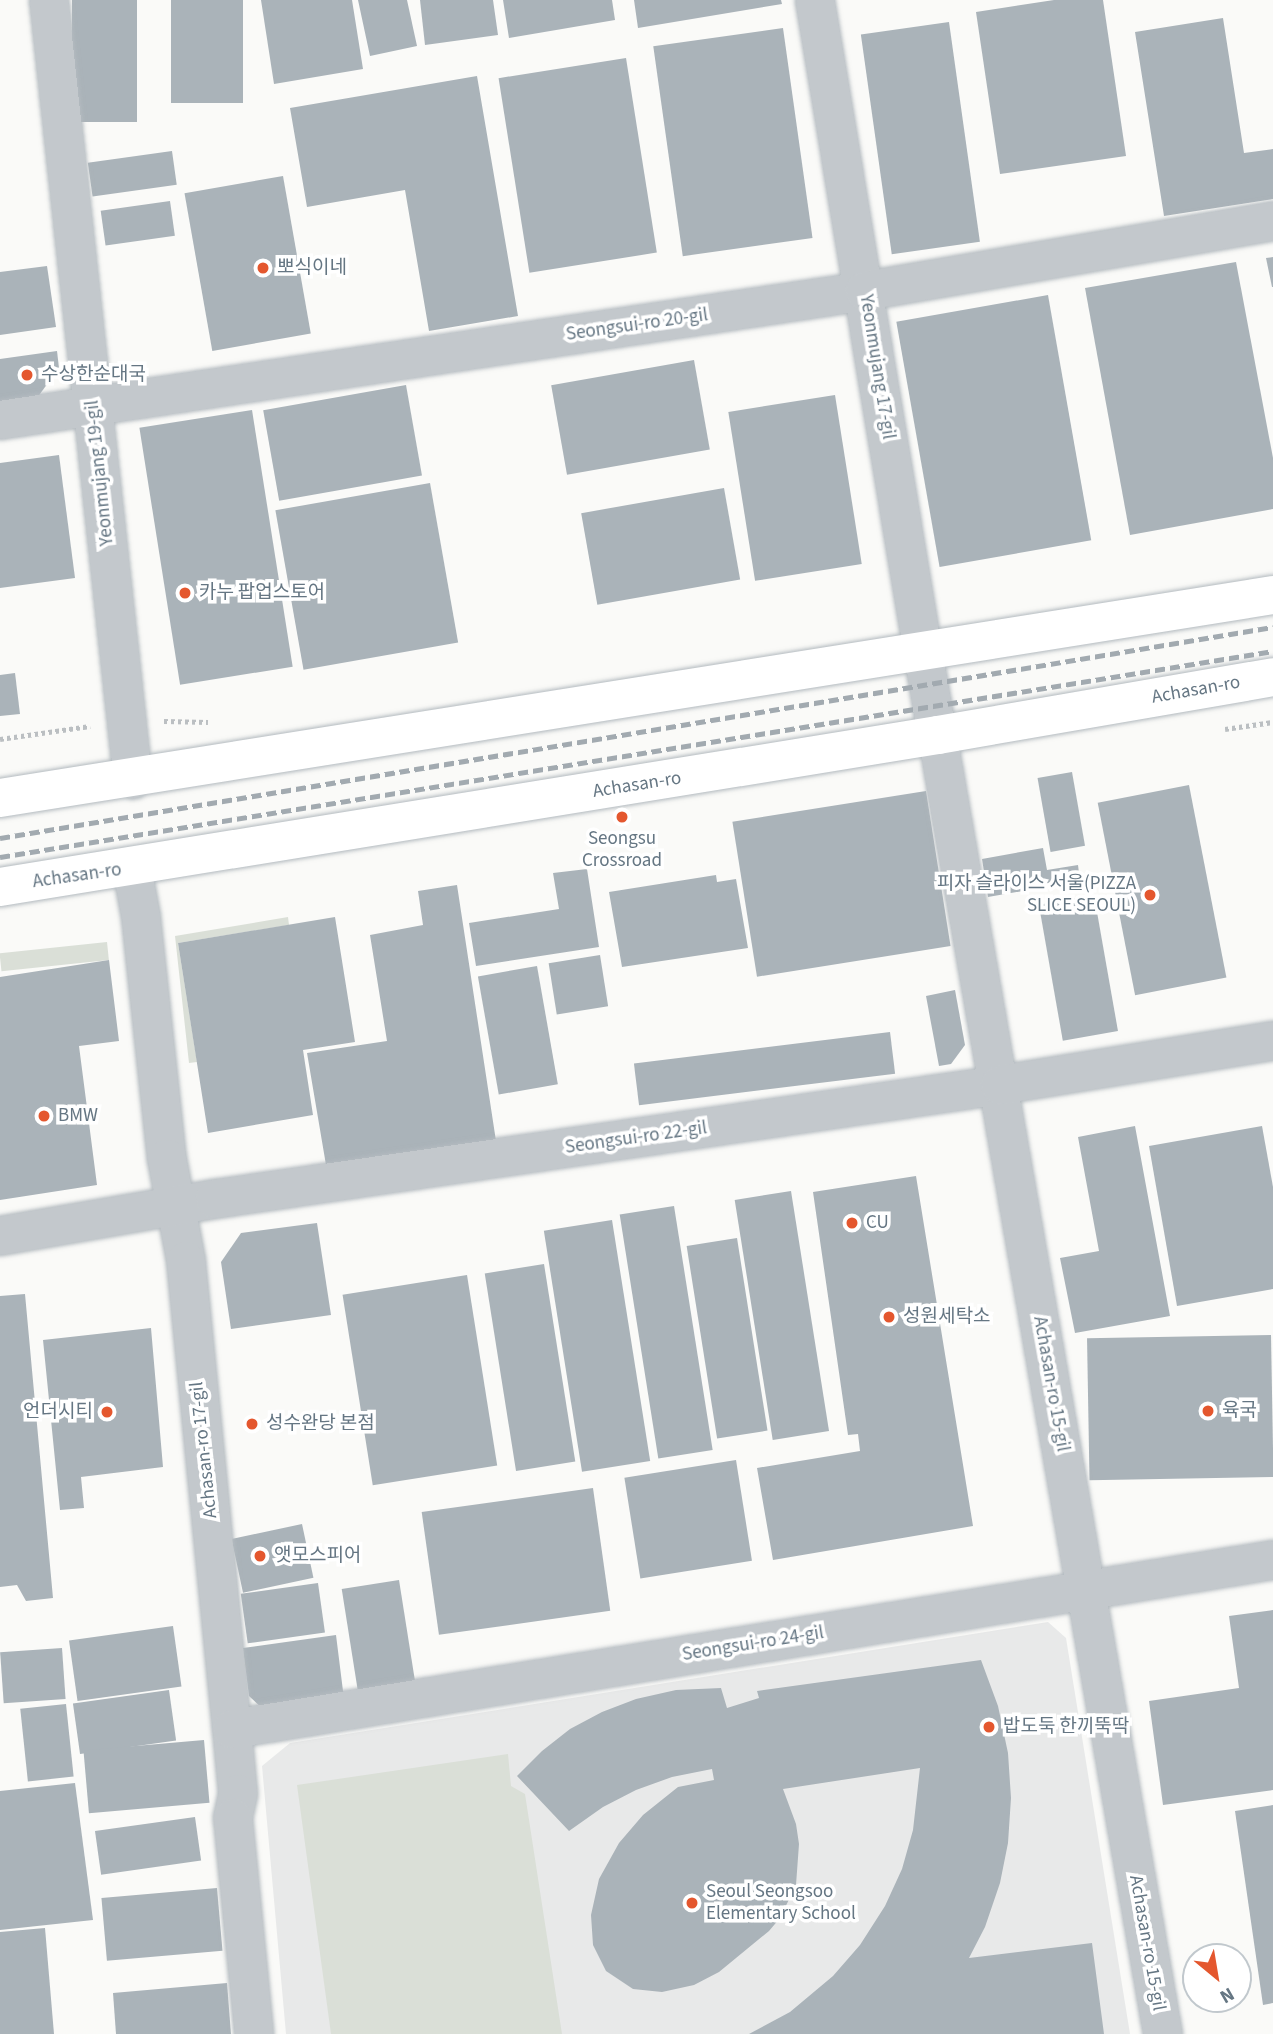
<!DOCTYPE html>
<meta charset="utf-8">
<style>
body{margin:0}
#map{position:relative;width:1273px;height:2034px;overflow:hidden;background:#fafaf8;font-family:"Source Sans 3","Noto Sans KR",sans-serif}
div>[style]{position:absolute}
.built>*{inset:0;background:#e8e9e9}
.green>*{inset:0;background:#dadfd7;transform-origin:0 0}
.building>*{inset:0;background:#aab3b9;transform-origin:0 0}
.path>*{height:4.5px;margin-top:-2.25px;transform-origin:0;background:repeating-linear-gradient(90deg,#bbbfc2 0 3.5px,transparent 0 7px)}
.roads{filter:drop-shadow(0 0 2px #b3babf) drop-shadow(0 0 2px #b3babf)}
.minor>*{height:38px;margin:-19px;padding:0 19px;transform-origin:19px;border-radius:19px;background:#c3c8cc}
.secondary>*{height:38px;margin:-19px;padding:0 19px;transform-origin:19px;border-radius:19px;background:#fff}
.rail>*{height:5px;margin-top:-2.5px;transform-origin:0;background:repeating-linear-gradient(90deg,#a2aab0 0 10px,transparent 0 15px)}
.dots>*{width:19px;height:19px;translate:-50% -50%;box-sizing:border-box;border:4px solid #fff;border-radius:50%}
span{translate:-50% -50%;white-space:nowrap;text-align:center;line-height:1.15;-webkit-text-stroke:7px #fff;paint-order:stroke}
.poi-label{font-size:19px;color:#657683}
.left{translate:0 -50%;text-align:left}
.right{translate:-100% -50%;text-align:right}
.street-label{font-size:19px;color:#657683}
.north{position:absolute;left:1182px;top:1943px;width:70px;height:70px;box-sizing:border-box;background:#fff;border:2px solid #c1c8cd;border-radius:50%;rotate:150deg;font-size:19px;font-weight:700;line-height:28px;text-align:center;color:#657683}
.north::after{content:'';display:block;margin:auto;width:24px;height:32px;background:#e4572e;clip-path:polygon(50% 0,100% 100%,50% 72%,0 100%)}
</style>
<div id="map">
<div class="built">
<div style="clip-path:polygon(1048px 1622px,1066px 1638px,1130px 2034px,286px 2034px,262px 1766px,290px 1743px)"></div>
</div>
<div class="green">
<div style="clip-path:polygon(288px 917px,289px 925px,178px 943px,197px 1062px,189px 1063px,175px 936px)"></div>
<div style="left:107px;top:942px;width:18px;height:108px;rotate:84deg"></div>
<div style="clip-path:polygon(508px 1754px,511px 1786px,525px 1794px,562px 2034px,331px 2034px,297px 1785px)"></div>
</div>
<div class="building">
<div style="left:72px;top:0;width:65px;height:122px"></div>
<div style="left:171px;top:0;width:72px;height:103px"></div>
<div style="clip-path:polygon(261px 0,352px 0,363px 69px,274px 84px)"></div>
<div style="clip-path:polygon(358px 0,407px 0,417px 46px,370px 56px)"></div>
<div style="clip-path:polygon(420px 0,493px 0,498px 35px,425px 45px)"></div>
<div style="clip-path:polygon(503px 0,612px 0,615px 20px,509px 38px)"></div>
<div style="clip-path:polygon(634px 0,781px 0,782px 4px,638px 28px)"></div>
<div style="clip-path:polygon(1054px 0,1103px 0,1126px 156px,1000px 174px,976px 12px)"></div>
<div style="clip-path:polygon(1223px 18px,1244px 153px,1273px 149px,1273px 199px,1164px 216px,1135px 32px)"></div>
<div style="left:949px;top:22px;width:222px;height:89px;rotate:82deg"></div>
<div style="left:783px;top:28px;width:212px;height:131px;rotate:82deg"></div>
<div style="left:626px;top:58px;width:197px;height:129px;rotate:81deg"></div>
<div style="clip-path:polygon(477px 76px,518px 316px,429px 331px,405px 190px,307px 207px,290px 108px)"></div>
<div style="left:172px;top:151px;width:34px;height:85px;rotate:82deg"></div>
<div style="left:283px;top:176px;width:160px;height:100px;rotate:80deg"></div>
<div style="left:170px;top:201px;width:35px;height:70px;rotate:82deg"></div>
<div style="clip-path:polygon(1273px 257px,1273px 287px,1272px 287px,1266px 258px)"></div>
<div style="clip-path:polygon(1236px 262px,1273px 458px,1273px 509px,1130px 535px,1085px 288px)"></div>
<div style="clip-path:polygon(47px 266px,56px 327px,0 335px,0 272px)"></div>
<div style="left:1048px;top:295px;width:249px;height:154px;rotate:80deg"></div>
<div style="clip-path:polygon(57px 351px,59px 368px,37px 398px,0 404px,0 359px)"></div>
<div style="left:694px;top:360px;width:91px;height:145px;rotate:80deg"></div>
<div style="left:406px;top:385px;width:92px;height:145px;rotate:80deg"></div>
<div style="left:835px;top:395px;width:171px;height:108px;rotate:81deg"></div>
<div style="left:252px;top:410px;width:260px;height:114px;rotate:81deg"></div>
<div style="clip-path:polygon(59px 455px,75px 578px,0 588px,0 463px)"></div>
<div style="left:430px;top:483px;width:162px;height:157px;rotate:80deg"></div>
<div style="left:724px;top:488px;width:93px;height:145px;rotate:80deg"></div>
<div style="clip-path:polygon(15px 673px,20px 714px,0 716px,0 675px)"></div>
<div style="left:1072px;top:772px;width:75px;height:35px;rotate:80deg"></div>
<div style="left:1189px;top:785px;width:196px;height:93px;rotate:79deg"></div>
<div style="left:926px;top:791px;width:157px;height:196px;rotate:81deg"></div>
<div style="clip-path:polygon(1043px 848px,1047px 870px,1078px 865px,1080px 881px,988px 897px,982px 859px)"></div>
<div style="clip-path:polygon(587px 869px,599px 947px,476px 966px,469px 923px,559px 909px,553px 873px)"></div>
<div style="clip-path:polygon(716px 875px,717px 882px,736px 879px,748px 948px,622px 967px,609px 892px)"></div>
<div style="clip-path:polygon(457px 885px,496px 1141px,326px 1165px,307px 1053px,387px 1041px,370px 935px,423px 925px,418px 891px)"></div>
<div style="left:1094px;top:895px;width:138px;height:56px;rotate:80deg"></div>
<div style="clip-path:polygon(335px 917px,355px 1042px,303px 1050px,313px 1115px,208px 1133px,178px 943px)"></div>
<div style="left:600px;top:955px;width:52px;height:52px;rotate:81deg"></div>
<div style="clip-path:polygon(109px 960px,119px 1041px,79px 1046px,97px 1185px,0 1200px,0 977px)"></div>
<div style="left:537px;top:966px;width:120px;height:60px;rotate:80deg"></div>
<div style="clip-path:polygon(955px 990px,965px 1045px,951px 1064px,939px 1066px,926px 996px)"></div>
<div style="left:890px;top:1032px;width:42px;height:258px;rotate:83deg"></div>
<div style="clip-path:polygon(1135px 1126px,1170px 1316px,1075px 1333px,1060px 1258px,1099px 1251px,1078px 1137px)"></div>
<div style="clip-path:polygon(1262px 1126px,1273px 1187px,1273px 1289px,1177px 1306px,1149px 1146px)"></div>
<div style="clip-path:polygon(916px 1176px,973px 1526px,773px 1560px,757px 1468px,860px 1451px,858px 1434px,848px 1435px,813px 1192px)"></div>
<div style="left:791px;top:1191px;width:243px;height:57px;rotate:81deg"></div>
<div style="left:674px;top:1206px;width:247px;height:55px;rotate:81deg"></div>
<div style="left:612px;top:1220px;width:244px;height:69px;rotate:81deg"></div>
<div style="clip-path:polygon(317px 1223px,331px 1315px,231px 1329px,221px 1262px,241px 1233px)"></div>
<div style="left:737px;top:1238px;width:195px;height:51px;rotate:81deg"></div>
<div style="left:544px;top:1264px;width:200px;height:60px;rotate:81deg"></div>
<div style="left:467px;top:1275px;width:193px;height:126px;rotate:81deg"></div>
<div style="clip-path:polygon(25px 1294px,53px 1598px,26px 1601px,17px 1585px,0 1587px,0 1296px)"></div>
<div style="clip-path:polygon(151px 1328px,163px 1467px,81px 1477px,84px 1508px,60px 1510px,43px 1340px)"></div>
<div style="left:1271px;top:1335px;width:142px;height:184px;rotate:89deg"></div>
<div style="left:736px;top:1460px;width:102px;height:113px;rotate:81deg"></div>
<div style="left:593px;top:1488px;width:124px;height:173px;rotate:82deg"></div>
<div style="left:302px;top:1524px;width:55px;height:72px;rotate:78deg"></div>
<div style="left:399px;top:1580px;width:107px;height:58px;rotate:81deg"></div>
<div style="left:318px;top:1583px;width:50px;height:78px;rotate:82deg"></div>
<div style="clip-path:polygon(1273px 1610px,1273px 1790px,1163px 1805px,1149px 1701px,1239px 1688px,1229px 1616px)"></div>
<div style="left:173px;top:1626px;width:61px;height:105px;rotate:82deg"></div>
<div style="clip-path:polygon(336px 1635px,344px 1699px,263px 1709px,249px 1696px,243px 1648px)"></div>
<div style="left:62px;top:1648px;width:51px;height:62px;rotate:86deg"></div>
<div style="clip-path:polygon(981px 1660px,998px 1706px,1008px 1753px,1011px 1798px,1008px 1843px,1000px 1883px,985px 1927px,969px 1958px,1092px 1943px,1104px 2034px,749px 2034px,790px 2012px,833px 1976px,860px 1945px,885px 1906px,902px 1869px,913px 1830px,920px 1768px,783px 1789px,796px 1824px,799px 1844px,796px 1885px,780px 1918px,769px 1931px,719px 1972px,694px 1985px,662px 1992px,633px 1989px,606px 1971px,593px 1945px,591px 1915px,599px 1879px,619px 1843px,643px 1815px,678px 1787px,714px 1780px,712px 1769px,672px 1777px,636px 1790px,603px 1807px,569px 1831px,517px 1776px,542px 1751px,570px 1729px,602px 1712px,636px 1699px,676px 1690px,721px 1688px,727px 1708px,759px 1698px,757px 1691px)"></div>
<div style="left:169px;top:1690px;width:51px;height:97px;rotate:82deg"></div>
<div style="left:66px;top:1704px;width:73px;height:46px;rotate:84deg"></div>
<div style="left:204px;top:1740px;width:63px;height:121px;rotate:85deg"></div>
<div style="clip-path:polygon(75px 1783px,93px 1920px,0 1930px,0 1791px)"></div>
<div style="clip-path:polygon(1273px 1805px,1273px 2003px,1263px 2005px,1235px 1811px)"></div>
<div style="left:195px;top:1817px;width:44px;height:101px;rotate:82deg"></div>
<div style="left:217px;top:1888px;width:63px;height:116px;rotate:85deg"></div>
<div style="clip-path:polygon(45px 1928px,54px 2034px,0 2034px,0 1932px)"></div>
<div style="clip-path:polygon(227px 1983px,231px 2034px,116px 2034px,113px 1993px)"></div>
</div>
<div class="path">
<div style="left:164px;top:721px;width:44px;rotate:1.3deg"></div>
<div style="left:1225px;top:729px;width:49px;rotate:-8.3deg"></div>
<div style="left:0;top:739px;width:91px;rotate:-8.2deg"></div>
</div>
<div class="roads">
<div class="minor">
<div style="left:49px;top:0;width:784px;rotate:83.85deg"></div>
<div style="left:815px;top:0;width:661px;rotate:80.59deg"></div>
<div style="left:923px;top:652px;width:1403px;rotate:80.15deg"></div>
<div style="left:0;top:420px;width:875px;rotate:-8.48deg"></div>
<div style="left:865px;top:291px;width:414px;rotate:-9.7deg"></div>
<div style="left:132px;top:868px;width:50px;rotate:79.6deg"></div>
<div style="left:141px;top:917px;width:243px;rotate:83.9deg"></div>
<div style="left:167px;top:1159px;width:104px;rotate:79.4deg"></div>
<div style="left:186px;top:1261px;width:470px;rotate:84.4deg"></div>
<div style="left:232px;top:1729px;width:65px;rotate:84.7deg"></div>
<div style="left:238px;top:1794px;width:25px;rotate:102deg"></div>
<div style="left:233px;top:1818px;width:217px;rotate:84.4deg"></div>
<div style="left:0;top:1236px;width:218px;rotate:-9.8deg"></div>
<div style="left:215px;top:1199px;width:793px;rotate:-8.26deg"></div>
<div style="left:1000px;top:1085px;width:277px;rotate:-9.2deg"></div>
<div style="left:232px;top:1729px;width:1055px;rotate:-9.22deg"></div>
</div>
<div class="secondary">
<div style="left:0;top:798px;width:1289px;rotate:-9.06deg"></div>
<div style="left:0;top:887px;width:950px;rotate:-9.2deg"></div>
<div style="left:938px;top:735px;width:340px;rotate:-9.8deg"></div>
</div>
</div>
<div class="rail">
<div style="left:0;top:838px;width:1290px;rotate:-9.41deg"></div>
<div style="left:0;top:857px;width:1290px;rotate:-9.19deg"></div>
</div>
<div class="dots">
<div style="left:263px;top:268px;background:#e4572e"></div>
<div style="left:27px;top:375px;background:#e4572e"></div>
<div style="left:185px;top:593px;background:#e4572e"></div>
<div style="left:622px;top:817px;background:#e4572e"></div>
<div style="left:1150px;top:895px;background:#e4572e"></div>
<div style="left:44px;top:1116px;background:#e4572e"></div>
<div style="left:852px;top:1223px;background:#e4572e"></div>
<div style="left:889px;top:1317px;background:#e4572e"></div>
<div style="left:1208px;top:1411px;background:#e4572e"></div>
<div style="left:107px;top:1412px;background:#e4572e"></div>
<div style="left:252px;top:1424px;background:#e4572e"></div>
<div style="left:260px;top:1556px;background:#e4572e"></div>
<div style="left:989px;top:1727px;background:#e4572e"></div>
<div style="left:692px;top:1903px;background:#e4572e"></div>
</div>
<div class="poi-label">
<span class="left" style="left:277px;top:268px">뽀식이네</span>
<span class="left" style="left:41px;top:375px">수상한순대국</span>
<span class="left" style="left:199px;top:593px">카누 팝업스토어</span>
<span style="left:622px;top:850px">Seongsu<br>Crossroad</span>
<span class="right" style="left:1136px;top:895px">피자 슬라이스 서울(PIZZA<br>SLICE SEOUL)</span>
<span class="left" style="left:58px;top:1116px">BMW</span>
<span class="left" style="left:866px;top:1223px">CU</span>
<span class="left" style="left:903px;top:1317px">성원세탁소</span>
<span class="left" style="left:1222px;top:1411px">육국</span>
<span class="right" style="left:93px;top:1412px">언더시티</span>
<span class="left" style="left:266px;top:1424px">성수완당 본점</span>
<span class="left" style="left:274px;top:1556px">앳모스피어</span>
<span class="left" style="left:1003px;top:1727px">밥도둑 한끼뚝딱</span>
<span class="left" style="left:706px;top:1903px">Seoul Seongsoo<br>Elementary School</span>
</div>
<div class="street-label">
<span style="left:637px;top:325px;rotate:-8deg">Seongsui-ro 20-gil</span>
<span style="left:877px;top:367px;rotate:81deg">Yeonmujang 17-gil</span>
<span style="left:100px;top:473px;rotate:-96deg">Yeonmujang 19-gil</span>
<span style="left:1196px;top:690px;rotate:-10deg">Achasan-ro</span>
<span style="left:637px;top:785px;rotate:-9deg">Achasan-ro</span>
<span style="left:77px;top:876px;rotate:-8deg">Achasan-ro</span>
<span style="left:636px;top:1138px;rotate:-8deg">Seongsui-ro 22-gil</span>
<span style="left:1051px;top:1384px;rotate:80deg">Achasan-ro 15-gil</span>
<span style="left:204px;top:1450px;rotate:-96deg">Achasan-ro 17-gil</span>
<span style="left:753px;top:1644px;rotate:-9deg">Seongsui-ro 24-gil</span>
<span style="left:1147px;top:1943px;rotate:80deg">Achasan-ro 15-gil</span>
</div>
<div class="north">N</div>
</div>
